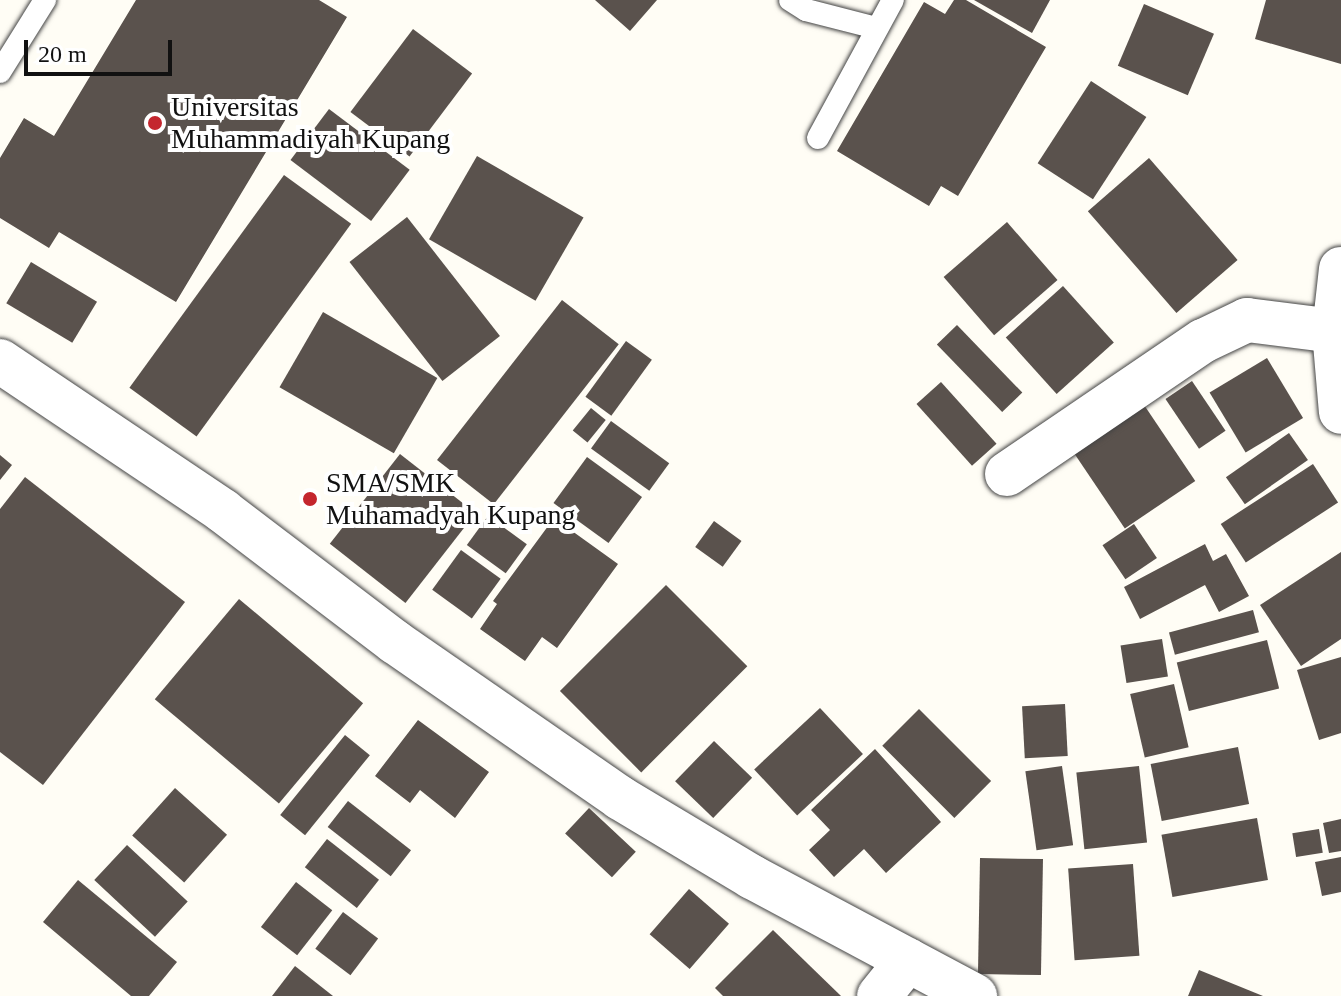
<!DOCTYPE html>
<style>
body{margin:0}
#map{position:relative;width:1341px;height:996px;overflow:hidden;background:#fffdf5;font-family:Georgia,serif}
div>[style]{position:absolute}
.building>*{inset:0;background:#5a524d;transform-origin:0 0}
.roads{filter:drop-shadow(0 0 2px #444) drop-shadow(0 0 2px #444)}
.service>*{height:22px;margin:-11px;padding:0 11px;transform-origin:11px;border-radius:11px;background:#fff}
.minor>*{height:44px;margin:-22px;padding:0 22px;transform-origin:22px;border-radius:22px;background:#fff}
.tertiary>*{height:44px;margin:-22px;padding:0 22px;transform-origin:22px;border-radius:22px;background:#fff}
.dots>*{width:22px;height:22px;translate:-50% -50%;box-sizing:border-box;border:4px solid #fff;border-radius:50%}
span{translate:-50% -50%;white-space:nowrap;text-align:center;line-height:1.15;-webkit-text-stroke:8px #fff;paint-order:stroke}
.poi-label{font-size:28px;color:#111}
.left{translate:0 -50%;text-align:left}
.scale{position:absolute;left:24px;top:40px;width:148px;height:36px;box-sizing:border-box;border:4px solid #111;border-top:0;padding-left:10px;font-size:24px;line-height:28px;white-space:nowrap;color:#111;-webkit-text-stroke:6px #fff;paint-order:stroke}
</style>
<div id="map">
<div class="building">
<div style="clip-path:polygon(136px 0,319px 0,347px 17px,176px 302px,59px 232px,49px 248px,0 218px,0 158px,24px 118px,54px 136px)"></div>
<div style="clip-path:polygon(595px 0,657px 0,630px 31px)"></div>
<div style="clip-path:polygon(954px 0,966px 0,1046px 47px,958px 196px,941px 186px,929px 206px,837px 151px,924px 2px,945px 14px)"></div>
<div style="clip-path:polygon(974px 0,1050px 0,1032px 33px)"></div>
<div style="clip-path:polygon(1266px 0,1341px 0,1341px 64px,1255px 39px)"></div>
<div style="left:1144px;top:4px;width:76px;height:67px;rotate:23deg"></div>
<div style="left:413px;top:29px;width:74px;height:104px;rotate:37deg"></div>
<div style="left:1091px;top:81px;width:66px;height:98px;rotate:33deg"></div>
<div style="left:329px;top:109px;width:101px;height:64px;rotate:37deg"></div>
<div style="left:477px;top:156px;width:123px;height:96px;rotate:30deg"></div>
<div style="left:1149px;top:158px;width:135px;height:81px;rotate:49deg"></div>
<div style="left:284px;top:175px;width:83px;height:263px;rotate:36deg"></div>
<div style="left:407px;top:217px;width:151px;height:73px;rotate:52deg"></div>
<div style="left:1007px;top:222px;width:77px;height:84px;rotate:49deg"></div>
<div style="left:31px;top:262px;width:77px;height:48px;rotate:31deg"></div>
<div style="left:1063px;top:286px;width:76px;height:77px;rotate:48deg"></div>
<div style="left:562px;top:300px;width:72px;height:203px;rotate:38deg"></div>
<div style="left:323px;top:312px;width:132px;height:87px;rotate:30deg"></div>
<div style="left:957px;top:325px;width:94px;height:28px;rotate:46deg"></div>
<div style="left:626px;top:341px;width:32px;height:69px;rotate:36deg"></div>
<div style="left:1267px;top:358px;width:70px;height:67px;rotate:59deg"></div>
<div style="left:1192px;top:381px;width:60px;height:32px;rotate:56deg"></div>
<div style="left:941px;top:382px;width:83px;height:33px;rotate:48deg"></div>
<div style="left:1136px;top:393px;width:106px;height:85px;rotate:56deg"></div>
<div style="left:591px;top:408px;width:19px;height:29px;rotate:39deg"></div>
<div style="left:611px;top:421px;width:72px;height:34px;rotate:36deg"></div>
<div style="left:1289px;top:433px;width:33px;height:77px;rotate:55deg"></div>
<div style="left:400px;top:454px;width:96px;height:114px;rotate:38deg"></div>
<div style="clip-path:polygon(0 455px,12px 465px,0 480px)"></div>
<div style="left:587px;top:457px;width:68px;height:57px;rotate:36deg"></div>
<div style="left:1313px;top:464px;width:46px;height:110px;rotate:57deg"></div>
<div style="clip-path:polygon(25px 477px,185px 602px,43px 785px,0 752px,0 509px)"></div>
<div style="left:488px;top:516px;width:48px;height:36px;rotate:36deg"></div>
<div style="clip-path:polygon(554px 518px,618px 564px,557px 648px,542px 637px,525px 661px,480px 629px,497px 604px,493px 601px)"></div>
<div style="left:714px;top:521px;width:34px;height:32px;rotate:36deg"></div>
<div style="left:1134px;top:524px;width:41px;height:38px;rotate:56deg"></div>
<div style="clip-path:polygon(1205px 544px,1213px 561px,1226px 554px,1249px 596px,1219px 612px,1205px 585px,1140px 619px,1124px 587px)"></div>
<div style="left:461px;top:550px;width:49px;height:49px;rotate:36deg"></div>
<div style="clip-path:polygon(1341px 552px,1341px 639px,1301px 666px,1260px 605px)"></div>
<div style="left:666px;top:585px;width:115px;height:150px;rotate:45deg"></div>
<div style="left:239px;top:599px;width:162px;height:131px;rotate:40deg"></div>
<div style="left:1253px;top:610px;width:23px;height:87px;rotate:75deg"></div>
<div style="left:1162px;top:639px;width:38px;height:42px;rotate:81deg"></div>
<div style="left:1267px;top:640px;width:50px;height:93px;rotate:76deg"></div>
<div style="clip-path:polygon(1341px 657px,1341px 733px,1319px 740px,1297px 670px)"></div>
<div style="left:1174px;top:684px;width:65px;height:45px;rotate:77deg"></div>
<div style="left:1065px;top:704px;width:52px;height:43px;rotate:87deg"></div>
<div style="left:820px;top:708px;width:63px;height:90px;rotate:47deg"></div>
<div style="left:919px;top:709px;width:102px;height:52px;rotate:45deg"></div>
<div style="clip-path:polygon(418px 720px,489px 772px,455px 818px,420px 790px,410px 803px,375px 776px)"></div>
<div style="left:345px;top:735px;width:32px;height:103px;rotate:39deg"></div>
<div style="left:714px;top:741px;width:53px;height:56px;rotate:44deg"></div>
<div style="left:1238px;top:747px;width:58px;height:89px;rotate:79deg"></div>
<div style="clip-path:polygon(875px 749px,941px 822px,886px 873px,864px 849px,834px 877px,809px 850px,830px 830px,811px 810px)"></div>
<div style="left:1062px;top:766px;width:80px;height:37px;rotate:82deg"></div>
<div style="left:1139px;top:766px;width:77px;height:63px;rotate:84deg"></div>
<div style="left:175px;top:788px;width:70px;height:64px;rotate:42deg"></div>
<div style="left:348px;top:801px;width:80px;height:33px;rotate:38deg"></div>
<div style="left:589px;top:808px;width:64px;height:35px;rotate:43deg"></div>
<div style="left:1257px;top:818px;width:63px;height:97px;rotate:80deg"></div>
<div style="clip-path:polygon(1341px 819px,1341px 851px,1329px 853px,1323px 823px)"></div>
<div style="left:1319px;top:829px;width:24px;height:27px;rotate:81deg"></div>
<div style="left:327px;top:839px;width:66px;height:36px;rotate:38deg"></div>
<div style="left:127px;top:845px;width:83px;height:48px;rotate:43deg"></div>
<div style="clip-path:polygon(1341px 857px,1341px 892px,1322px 896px,1315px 862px)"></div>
<div style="left:980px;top:858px;width:63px;height:116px;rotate:1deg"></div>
<div style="left:1133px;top:864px;width:92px;height:65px;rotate:86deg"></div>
<div style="clip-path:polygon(78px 880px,177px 962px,149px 996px,131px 996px,43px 922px)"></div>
<div style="left:296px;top:882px;width:46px;height:57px;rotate:38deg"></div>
<div style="left:689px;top:889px;width:53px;height:60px;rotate:41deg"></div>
<div style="left:343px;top:912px;width:44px;height:46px;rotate:37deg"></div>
<div style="clip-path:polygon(773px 930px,841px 996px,723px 996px,715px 988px)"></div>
<div style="clip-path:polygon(295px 966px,333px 996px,272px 996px)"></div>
<div style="clip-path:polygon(1199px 970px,1263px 996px,1188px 996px)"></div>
</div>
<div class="roads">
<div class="service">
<div style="left:790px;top:0;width:19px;rotate:32deg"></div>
<div style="left:806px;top:10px;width:72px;rotate:14.4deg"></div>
<div style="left:0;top:72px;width:85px;rotate:-58deg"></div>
<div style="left:818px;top:138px;width:157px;rotate:-61.5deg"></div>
</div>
<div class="minor">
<div style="left:1341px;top:269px;width:62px;rotate:96.4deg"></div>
<div style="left:1334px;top:331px;width:81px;rotate:85.1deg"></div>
<div style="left:1007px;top:474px;width:237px;rotate:-34.2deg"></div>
<div style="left:1203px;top:341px;width:49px;rotate:-25.5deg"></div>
<div style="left:1247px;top:320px;width:88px;rotate:7.2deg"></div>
<div style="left:879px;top:996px;width:46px;rotate:-51.1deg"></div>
</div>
<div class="tertiary">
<div style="left:0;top:361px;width:269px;rotate:33.9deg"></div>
<div style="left:223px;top:511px;width:216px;rotate:37.3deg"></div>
<div style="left:395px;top:642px;width:274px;rotate:34.7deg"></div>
<div style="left:620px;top:798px;width:154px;rotate:30.9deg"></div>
<div style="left:752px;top:877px;width:253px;rotate:28.1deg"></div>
</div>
</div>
<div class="dots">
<div style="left:155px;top:123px;background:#c4262e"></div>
<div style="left:310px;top:499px;background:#c4262e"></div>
</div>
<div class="poi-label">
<span class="left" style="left:171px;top:123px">Universitas<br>Muhammadiyah Kupang</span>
<span class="left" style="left:326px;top:499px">SMA/SMK<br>Muhamadyah Kupang</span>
</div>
<div class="scale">20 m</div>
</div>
